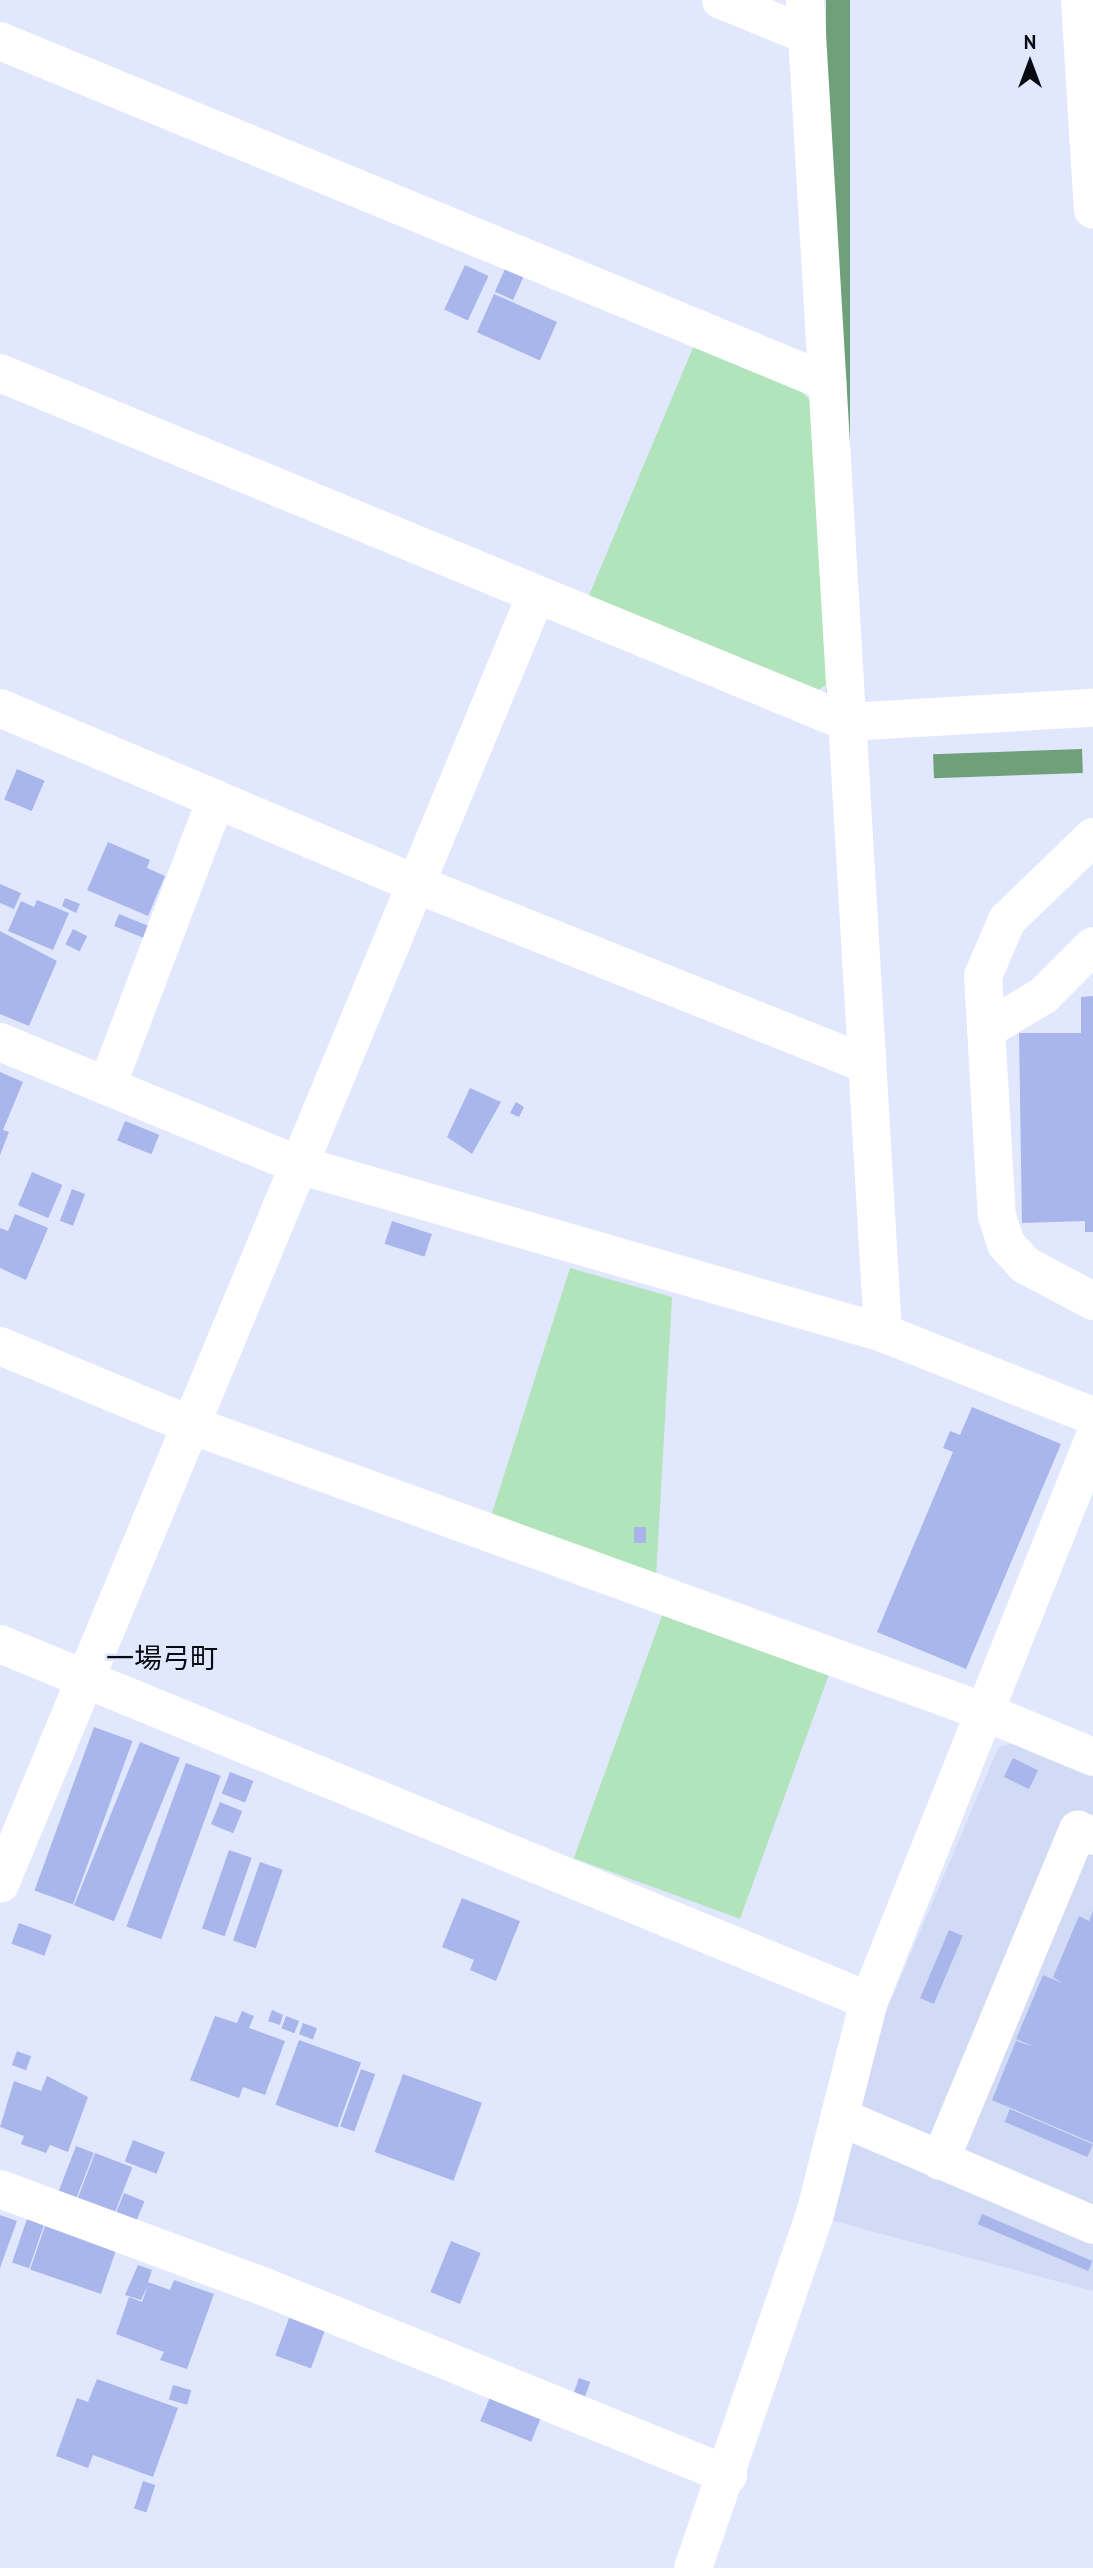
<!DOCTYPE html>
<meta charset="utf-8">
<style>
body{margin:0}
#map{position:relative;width:1093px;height:2568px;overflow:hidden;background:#e1e8fd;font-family:"PT Sans","Noto Sans JP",sans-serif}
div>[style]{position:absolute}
.built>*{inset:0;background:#d2dbf6}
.green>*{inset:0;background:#b2e4bc;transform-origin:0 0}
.water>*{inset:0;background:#6fa07a;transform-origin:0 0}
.building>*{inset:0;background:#a8b6eb;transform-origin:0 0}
.minor>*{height:38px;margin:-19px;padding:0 19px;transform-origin:19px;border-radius:19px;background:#fff}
span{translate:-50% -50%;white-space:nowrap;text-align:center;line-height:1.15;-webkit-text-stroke:5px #e1e8fd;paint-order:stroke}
.quarter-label{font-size:28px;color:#090b12}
.north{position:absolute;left:995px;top:28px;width:70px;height:70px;-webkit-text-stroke:5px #e1e8fd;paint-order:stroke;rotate:0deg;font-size:19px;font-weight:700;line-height:28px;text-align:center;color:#090b12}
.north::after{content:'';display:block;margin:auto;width:24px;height:32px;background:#090b12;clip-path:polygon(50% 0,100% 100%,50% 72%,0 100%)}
</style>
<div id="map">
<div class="built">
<div style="clip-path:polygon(1012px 1743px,1093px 1776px,1093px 2291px,830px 2220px,880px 2026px,998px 1748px)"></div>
</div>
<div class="green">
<div style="clip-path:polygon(695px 343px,798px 388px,810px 400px,828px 684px,815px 692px,587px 600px)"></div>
<div style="clip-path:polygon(570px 1268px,672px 1297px,656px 1578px,491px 1516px)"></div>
<div style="left:663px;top:1613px;width:177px;height:261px;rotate:20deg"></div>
</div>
<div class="water">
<div style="left:826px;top:0;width:24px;height:698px"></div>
<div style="left:1082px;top:749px;width:24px;height:149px;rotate:88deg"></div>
</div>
<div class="building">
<div style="left:465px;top:265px;width:26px;height:49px;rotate:25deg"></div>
<div style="left:505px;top:269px;width:20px;height:25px;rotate:24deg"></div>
<div style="left:494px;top:294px;width:69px;height:42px;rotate:24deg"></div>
<div style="left:17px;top:769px;width:30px;height:33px;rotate:23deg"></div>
<div style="clip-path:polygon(108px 842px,150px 860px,147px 868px,165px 876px,148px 916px,87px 890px)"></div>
<div style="clip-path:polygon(0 884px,21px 893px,14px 909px,0 903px)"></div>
<div style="clip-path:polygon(65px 898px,80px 904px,76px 913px,62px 906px)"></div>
<div style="clip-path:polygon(37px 900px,69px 913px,53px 950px,8px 931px,21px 901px,34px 907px)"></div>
<div style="left:119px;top:914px;width:32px;height:13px;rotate:22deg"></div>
<div style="left:73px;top:929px;width:16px;height:17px;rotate:27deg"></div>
<div style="clip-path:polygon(0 931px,57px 961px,29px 1026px,0 1014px)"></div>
<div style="clip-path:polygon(1093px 996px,1093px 1232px,1085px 1232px,1085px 1221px,1022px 1223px,1019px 1033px,1081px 1033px,1081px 997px)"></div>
<div style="clip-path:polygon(0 1072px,23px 1082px,3px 1130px,9px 1132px,0 1155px)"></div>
<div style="clip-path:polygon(470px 1088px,501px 1102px,472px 1154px,447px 1137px)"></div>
<div style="clip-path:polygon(516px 1102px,524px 1107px,519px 1117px,510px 1113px)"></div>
<div style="left:125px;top:1121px;width:37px;height:21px;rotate:22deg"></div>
<div style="left:32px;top:1172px;width:33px;height:36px;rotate:23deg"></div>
<div style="left:72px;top:1189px;width:14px;height:34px;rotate:21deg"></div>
<div style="clip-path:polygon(15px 1214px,48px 1228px,26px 1280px,0 1268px,0 1228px,8px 1231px)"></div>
<div style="left:392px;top:1221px;width:42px;height:24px;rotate:18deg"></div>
<div style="clip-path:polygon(972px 1407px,1061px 1444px,966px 1669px,877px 1632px,953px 1452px,943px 1448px,950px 1431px,960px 1435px)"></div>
<div style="left:634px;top:1527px;width:12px;height:16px"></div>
<div style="left:94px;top:1727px;width:41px;height:174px;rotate:20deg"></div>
<div style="left:140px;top:1742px;width:43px;height:176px;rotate:22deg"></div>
<div style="left:1013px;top:1758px;width:28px;height:21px;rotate:26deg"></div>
<div style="left:186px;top:1763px;width:37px;height:174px;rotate:20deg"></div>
<div style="left:230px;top:1772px;width:25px;height:23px;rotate:21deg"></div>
<div style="left:220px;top:1802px;width:24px;height:24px;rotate:22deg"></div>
<div style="left:229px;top:1850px;width:24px;height:83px;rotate:19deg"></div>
<div style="left:260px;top:1862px;width:24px;height:83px;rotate:19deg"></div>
<div style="clip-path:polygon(462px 1898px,520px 1921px,496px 1981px,470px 1970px,474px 1960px,442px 1947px)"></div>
<div style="clip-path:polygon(1093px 1911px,1093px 2143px,992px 2100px,1016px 2041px,1035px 2047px,1016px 2039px,1043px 1975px,1062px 1983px,1053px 1977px,1079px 1916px,1089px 1921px)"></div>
<div style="left:19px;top:1923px;width:35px;height:22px;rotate:20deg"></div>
<div style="left:949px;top:1930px;width:15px;height:74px;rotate:23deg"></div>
<div style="clip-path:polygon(272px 2010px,283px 2015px,280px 2025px,268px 2021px)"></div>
<div style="clip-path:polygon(242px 2011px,254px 2016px,249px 2028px,285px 2041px,265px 2095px,243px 2087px,239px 2098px,190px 2080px,215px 2016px,237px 2023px)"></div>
<div style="left:286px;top:2016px;width:14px;height:13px;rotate:21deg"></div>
<div style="left:303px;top:2023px;width:15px;height:12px;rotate:20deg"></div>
<div style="left:299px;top:2040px;width:66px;height:69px;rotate:20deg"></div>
<div style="left:17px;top:2051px;width:15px;height:15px;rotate:20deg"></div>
<div style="left:361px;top:2069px;width:15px;height:61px;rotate:20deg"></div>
<div style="left:403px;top:2074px;width:84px;height:83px;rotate:20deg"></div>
<div style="clip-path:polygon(47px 2076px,88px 2097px,68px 2152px,50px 2145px,46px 2153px,21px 2144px,24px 2136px,0 2127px,14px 2081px,41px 2091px)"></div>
<div style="left:1010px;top:2109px;width:90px;height:14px;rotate:23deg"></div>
<div style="left:133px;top:2140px;width:34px;height:23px;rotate:21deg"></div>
<div style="left:76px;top:2146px;width:19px;height:49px;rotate:21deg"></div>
<div style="left:95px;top:2153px;width:40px;height:49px;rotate:21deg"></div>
<div style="left:124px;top:2193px;width:22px;height:22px;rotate:22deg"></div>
<div style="left:982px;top:2214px;width:120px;height:11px;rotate:23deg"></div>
<div style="clip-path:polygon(0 2215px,17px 2221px,0 2268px)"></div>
<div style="left:27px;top:2219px;width:18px;height:46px;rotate:19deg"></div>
<div style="left:45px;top:2226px;width:75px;height:46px;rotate:19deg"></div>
<div style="left:451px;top:2241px;width:32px;height:55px;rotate:22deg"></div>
<div style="clip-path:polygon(138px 2265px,152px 2270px,148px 2282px,170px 2290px,174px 2280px,214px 2294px,187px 2369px,160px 2360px,164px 2352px,116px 2334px,129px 2297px,142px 2302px,148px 2285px,141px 2300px,125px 2295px)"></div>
<div style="left:289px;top:2318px;width:38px;height:40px;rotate:20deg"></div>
<div style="left:579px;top:2378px;width:12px;height:15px;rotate:20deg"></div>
<div style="clip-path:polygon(97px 2379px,178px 2408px,153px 2477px,93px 2455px,88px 2468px,56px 2456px,77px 2398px,88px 2402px)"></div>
<div style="left:173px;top:2385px;width:19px;height:15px;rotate:16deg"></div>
<div style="left:490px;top:2397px;width:55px;height:26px;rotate:22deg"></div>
<div style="left:143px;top:2481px;width:13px;height:29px;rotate:18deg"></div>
</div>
<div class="minor">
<div style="left:721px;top:0;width:93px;rotate:22.1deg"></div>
<div style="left:805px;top:0;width:1335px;rotate:86.65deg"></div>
<div style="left:1080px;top:0;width:210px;rotate:86.5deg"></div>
<div style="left:0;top:41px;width:895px;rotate:22.41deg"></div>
<div style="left:0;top:373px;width:916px;rotate:22.39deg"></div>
<div style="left:847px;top:722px;width:246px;rotate:-3.3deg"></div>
<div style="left:0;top:708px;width:452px;rotate:22.9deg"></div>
<div style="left:416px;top:884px;width:486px;rotate:21.8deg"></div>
<div style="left:1093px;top:837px;width:120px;rotate:136deg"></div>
<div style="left:1007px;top:920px;width:61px;rotate:113.2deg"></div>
<div style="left:983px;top:976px;width:240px;rotate:86.7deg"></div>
<div style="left:997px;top:1216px;width:29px;rotate:72deg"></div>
<div style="left:1006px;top:1244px;width:28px;rotate:48deg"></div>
<div style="left:1025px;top:1265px;width:77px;rotate:27.9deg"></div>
<div style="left:986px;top:1030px;width:68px;rotate:-31.1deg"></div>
<div style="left:1044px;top:995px;width:69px;rotate:-45deg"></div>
<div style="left:0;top:1042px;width:323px;rotate:22.4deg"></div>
<div style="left:299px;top:1165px;width:608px;rotate:16.05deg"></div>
<div style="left:883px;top:1333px;width:226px;rotate:21.6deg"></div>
<div style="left:107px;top:1086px;width:307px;rotate:-69.2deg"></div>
<div style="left:0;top:1346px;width:207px;rotate:22.5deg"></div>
<div style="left:191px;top:1425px;width:844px;rotate:19.87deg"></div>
<div style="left:985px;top:1712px;width:117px;rotate:22.6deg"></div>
<div style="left:0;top:1644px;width:939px;rotate:22.33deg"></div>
<div style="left:0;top:1884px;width:1396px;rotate:-67.42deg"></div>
<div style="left:840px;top:2117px;width:275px;rotate:23.1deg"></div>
<div style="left:940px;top:2161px;width:359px;rotate:-67.4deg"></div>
<div style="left:1078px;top:1830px;width:16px;rotate:22deg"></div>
<div style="left:0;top:2189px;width:283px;rotate:20.3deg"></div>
<div style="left:265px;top:2287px;width:500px;rotate:22.1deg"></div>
<div style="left:693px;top:2568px;width:374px;rotate:-71deg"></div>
<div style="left:815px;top:2214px;width:220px;rotate:-75.8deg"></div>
<div style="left:869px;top:2001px;width:603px;rotate:-68.2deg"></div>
</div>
<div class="quarter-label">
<span style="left:162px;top:1658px">一場弓町</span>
</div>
<div class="north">N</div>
</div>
